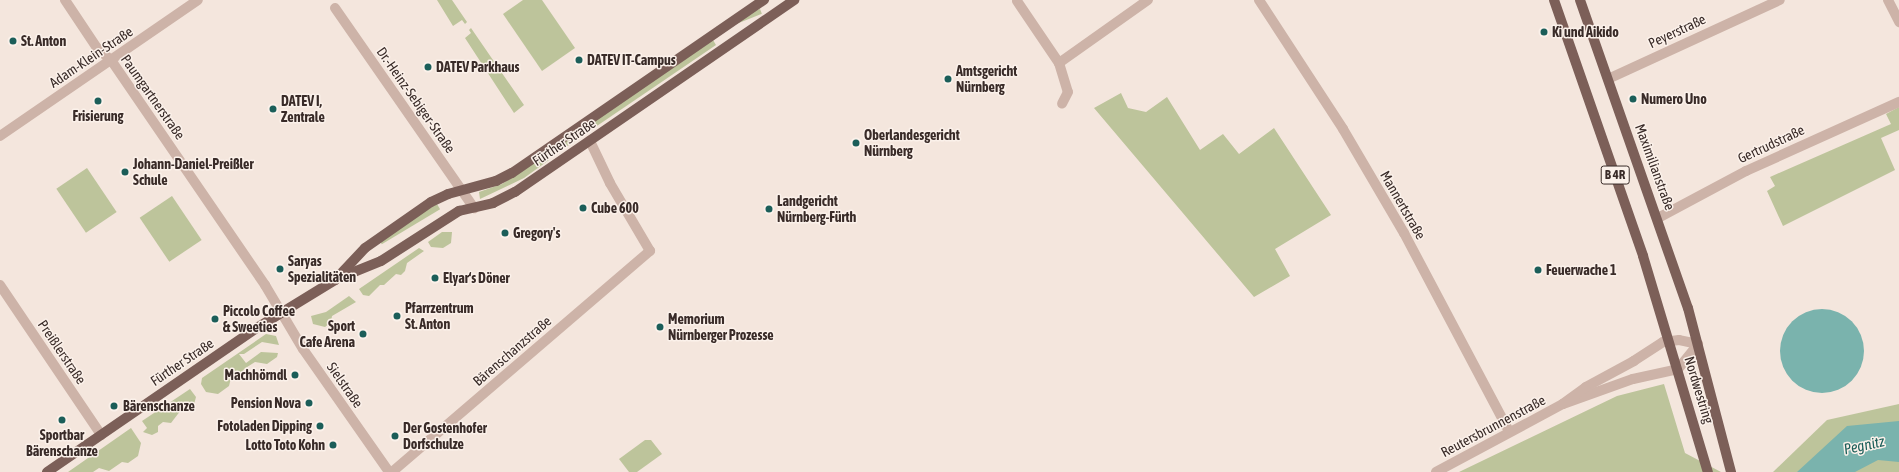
<!DOCTYPE html>
<meta charset="utf-8">
<style>
body{margin:0}
#map{position:relative;width:1899px;height:472px;overflow:hidden;background:#f4e6dd;font-family:"Asap Condensed",sans-serif}
div>[style]{position:absolute}
.green>*{inset:0;background:#bdc49b;transform-origin:0 0}
.water>*{inset:0;background:#7ab3ad}
.round{border-radius:50%}
.minor>*{height:10px;margin:-5px;padding:0 5px;transform-origin:5px;border-radius:5px;background:#cdb3a8}
.major>*{height:10px;margin:-5px;padding:0 5px;transform-origin:5px;border-radius:5px;background:#7c5f58}
.dots>*{width:11px;height:11px;translate:-50% -50%;box-sizing:border-box;border:2px solid #fbf1ea;border-radius:50%}
span{translate:-50% -50%;white-space:nowrap;text-align:center;line-height:1.15;-webkit-text-stroke:3px #fbf1ea;paint-order:stroke}
.shield-label span{padding:1px 3px;background:#fbf1ea;border:1px solid;border-radius:3px;-webkit-text-stroke-width:0}
.shield-label{font-size:13px;color:#392b28;font-weight:700}
.street-label{font-size:14px;color:#392b28}
.poi-label{font-size:14px;color:#392b28;font-weight:700}
.left{translate:0 -50%;text-align:left}
.right{translate:-100% -50%;text-align:right}
.water-label{font-size:15px;color:#1b5e59;font-style:italic}
</style>
<div id="map">
<div class="green">
<div style="clip-path:polygon(437px 0,452px 0,467px 22px,465px 24px,462px 20px,453px 26px)"></div>
<div style="clip-path:polygon(523px 0,542px 0,575px 48px,542px 71px,503px 14px)"></div>
<div style="left:760px;top:9px;width:5px;height:47px;rotate:68deg"></div>
<div style="clip-path:polygon(471px 28px,524px 105px,514px 113px,465px 38px,471px 33px,469px 30px)"></div>
<div style="clip-path:polygon(713px 40px,716px 45px,563px 149px,560px 145px)"></div>
<div style="clip-path:polygon(1121px 93px,1128px 108px,1146px 112px,1167px 97px,1200px 150px,1223px 134px,1239px 154px,1274px 128px,1331px 215px,1275px 249px,1290px 276px,1254px 297px,1094px 108px)"></div>
<div style="clip-path:polygon(1899px 107px,1899px 130px,1881px 138px,1895px 170px,1783px 226px,1767px 191px,1775px 186px,1770px 177px,1891px 124px,1886px 114px)"></div>
<div style="clip-path:polygon(546px 155px,549px 160px,524px 178px,480px 199px,479px 192px,502px 184px)"></div>
<div style="left:87px;top:168px;width:53px;height:37px;rotate:56deg"></div>
<div style="left:172px;top:196px;width:53px;height:39px;rotate:56deg"></div>
<div style="left:437px;top:204px;width:6px;height:68px;rotate:59deg"></div>
<div style="clip-path:polygon(442px 232px,452px 232px,451px 243px,443px 248px,431px 247px,428px 242px)"></div>
<div style="clip-path:polygon(419px 248px,424px 251px,407px 263px,405px 271px,401px 275px,396px 274px,384px 285px,380px 285px,369px 296px,363px 295px,359px 289px)"></div>
<div style="clip-path:polygon(349px 296px,356px 302px,332px 316px,331px 322px,325px 327px,313px 324px,311px 316px,326px 312px)"></div>
<div style="clip-path:polygon(266px 334px,276px 336px,279px 345px,262px 342px,244px 354px,239px 354px,246px 363px,261px 352px,278px 353px,277px 357px,267px 364px,255px 362px,244px 369px,240px 379px,231px 378px,229px 386px,218px 394px,206px 392px,201px 384px,202px 378px)"></div>
<div style="clip-path:polygon(1664px 384px,1685px 453px,1721px 472px,1459px 472px,1617px 396px)"></div>
<div style="clip-path:polygon(190px 389px,196px 397px,192px 412px,181px 410px,171px 423px,163px 422px,158px 426px,158px 432px,152px 435px,143px 432px,147px 428px,142px 421px)"></div>
<div style="clip-path:polygon(1899px 404px,1899px 472px,1773px 472px,1827px 420px)"></div>
<div style="clip-path:polygon(131px 428px,141px 443px,138px 456px,128px 463px,122px 462px,109px 471px,99px 468px,93px 472px,68px 472px)"></div>
<div style="clip-path:polygon(645px 440px,651px 440px,662px 454px,637px 472px,629px 472px,619px 459px)"></div>
</div>
<div class="water">
<div class="round" style="left:1780px;top:309px;width:84px;height:84px"></div>
<div style="clip-path:polygon(1899px 421px,1899px 462px,1878px 460px,1855px 472px,1797px 472px,1847px 426px)"></div>
</div>
<div class="minor">
<div style="left:65px;top:0;width:58px;rotate:56.3deg"></div>
<div style="left:97px;top:48px;width:18px;rotate:41deg"></div>
<div style="left:111px;top:60px;width:273px;rotate:55.6deg"></div>
<div style="left:265px;top:285px;width:74px;rotate:59.3deg"></div>
<div style="left:303px;top:349px;width:150px;rotate:55deg"></div>
<div style="left:1259px;top:0;width:154px;rotate:56.9deg"></div>
<div style="left:1343px;top:129px;width:121px;rotate:59.6deg"></div>
<div style="left:1404px;top:233px;width:224px;rotate:62.1deg"></div>
<div style="left:1888px;top:0;width:25px;rotate:63deg"></div>
<div style="left:1017px;top:1px;width:75px;rotate:55.9deg"></div>
<div style="left:1059px;top:63px;width:109px;rotate:-35.3deg"></div>
<div style="left:335px;top:8px;width:244px;rotate:55.2deg"></div>
<div style="left:1059px;top:63px;width:30px;rotate:73deg"></div>
<div style="left:1068px;top:92px;width:13px;rotate:117deg"></div>
<div style="left:1608px;top:79px;width:189px;rotate:-24.7deg"></div>
<div style="left:0;top:136px;width:240px;rotate:-34.5deg"></div>
<div style="left:1658px;top:218px;width:100px;rotate:-28.1deg"></div>
<div style="left:1746px;top:171px;width:168px;rotate:-24.3deg"></div>
<div style="left:0;top:285px;width:181px;rotate:56deg"></div>
<div style="left:392px;top:472px;width:340px;rotate:-40.6deg"></div>
<div style="left:650px;top:251px;width:79px;rotate:-120.5deg"></div>
<div style="left:610px;top:183px;width:47px;rotate:-115.5deg"></div>
<div style="left:1436px;top:472px;width:144px;rotate:-28.2deg"></div>
<div style="left:1563px;top:404px;width:74px;rotate:-19.7deg"></div>
<div style="left:1633px;top:379px;width:46px;rotate:-12.5deg"></div>
<div style="left:1678px;top:369px;width:32px;rotate:-51deg"></div>
<div style="left:1698px;top:344px;width:19px;rotate:-168deg"></div>
<div style="left:1679px;top:340px;width:16px;rotate:173deg"></div>
<div style="left:1663px;top:342px;width:35px;rotate:147deg"></div>
<div style="left:1634px;top:361px;width:55px;rotate:151.6deg"></div>
<div style="left:1586px;top:387px;width:29px;rotate:144deg"></div>
</div>
<div class="major">
<div style="left:1554px;top:0;width:271px;rotate:70.8deg"></div>
<div style="left:1643px;top:256px;width:226px;rotate:73.3deg"></div>
<div style="left:1580px;top:0;width:326px;rotate:70.7deg"></div>
<div style="left:1688px;top:308px;width:170px;rotate:75.3deg"></div>
<div style="left:339px;top:278px;width:45px;rotate:-22deg"></div>
<div style="left:381px;top:261px;width:93px;rotate:-32.7deg"></div>
<div style="left:459px;top:211px;width:35px;rotate:-13deg"></div>
<div style="left:493px;top:203px;width:25px;rotate:-27deg"></div>
<div style="left:515px;top:192px;width:339px;rotate:-34.5deg"></div>
<div style="left:47px;top:472px;width:252px;rotate:-34.5deg"></div>
<div style="left:255px;top:329px;width:94px;rotate:-31.5deg"></div>
<div style="left:335px;top:280px;width:44px;rotate:-46.8deg"></div>
<div style="left:365px;top:248px;width:80px;rotate:-34.9deg"></div>
<div style="left:431px;top:202px;width:19px;rotate:-25deg"></div>
<div style="left:448px;top:194px;width:50px;rotate:-15.2deg"></div>
<div style="left:496px;top:181px;width:18px;rotate:-27deg"></div>
<div style="left:512px;top:173px;width:306px;rotate:-34.5deg"></div>
</div>
<div class="dots">
<div style="left:1544px;top:32px;background:#1b5e59"></div>
<div style="left:13px;top:41px;background:#1b5e59"></div>
<div style="left:579px;top:60px;background:#1b5e59"></div>
<div style="left:428px;top:67px;background:#1b5e59"></div>
<div style="left:948px;top:79px;background:#1b5e59"></div>
<div style="left:1633px;top:99px;background:#1b5e59"></div>
<div style="left:98px;top:101px;background:#1b5e59"></div>
<div style="left:273px;top:109px;background:#1b5e59"></div>
<div style="left:856px;top:143px;background:#1b5e59"></div>
<div style="left:125px;top:172px;background:#1b5e59"></div>
<div style="left:583px;top:208px;background:#1b5e59"></div>
<div style="left:769px;top:209px;background:#1b5e59"></div>
<div style="left:505px;top:233px;background:#1b5e59"></div>
<div style="left:280px;top:269px;background:#1b5e59"></div>
<div style="left:1538px;top:270px;background:#1b5e59"></div>
<div style="left:435px;top:278px;background:#1b5e59"></div>
<div style="left:397px;top:316px;background:#1b5e59"></div>
<div style="left:215px;top:319px;background:#1b5e59"></div>
<div style="left:660px;top:327px;background:#1b5e59"></div>
<div style="left:363px;top:334px;background:#1b5e59"></div>
<div style="left:295px;top:375px;background:#1b5e59"></div>
<div style="left:309px;top:403px;background:#1b5e59"></div>
<div style="left:114px;top:406px;background:#1b5e59"></div>
<div style="left:62px;top:420px;background:#1b5e59"></div>
<div style="left:320px;top:426px;background:#1b5e59"></div>
<div style="left:395px;top:436px;background:#1b5e59"></div>
<div style="left:333px;top:445px;background:#1b5e59"></div>
</div>
<div class="shield-label">
<span style="left:1615px;top:175px">B 4R</span>
</div>
<div class="street-label">
<span style="left:1677px;top:31px;rotate:-25deg">Peyerstraße</span>
<span style="left:91px;top:57px;rotate:-34deg">Adam-Klein-Straße</span>
<span style="left:153px;top:97px;rotate:55deg">Paumgartnerstraße</span>
<span style="left:416px;top:100px;rotate:55deg">Dr.-Heinz-Sebiger-Straße</span>
<span style="left:564px;top:142px;rotate:-34deg">Fürther Straße</span>
<span style="left:1771px;top:144px;rotate:-25deg">Gertrudstraße</span>
<span style="left:1655px;top:167px;rotate:70deg">Maximilianstraße</span>
<span style="left:1403px;top:205px;rotate:60deg">Mannertstraße</span>
<span style="left:512px;top:351px;rotate:-41deg">Bärenschanzstraße</span>
<span style="left:62px;top:352px;rotate:56deg">Preißlerstraße</span>
<span style="left:182px;top:362px;rotate:-34deg">Fürther Straße</span>
<span style="left:345px;top:385px;rotate:55deg">Sielstraße</span>
<span style="left:1699px;top:390px;rotate:73deg">Nordwestring</span>
<span style="left:1493px;top:426px;rotate:-28deg">Reutersbrunnenstraße</span>
</div>
<div class="poi-label">
<span class="left" style="left:1552px;top:32px">Ki und Aikido</span>
<span class="left" style="left:21px;top:41px">St. Anton</span>
<span class="left" style="left:587px;top:60px">DATEV IT-Campus</span>
<span class="left" style="left:436px;top:67px">DATEV Parkhaus</span>
<span class="left" style="left:956px;top:79px">Amtsgericht<br>Nürnberg</span>
<span class="left" style="left:1641px;top:99px">Numero Uno</span>
<span class="left" style="left:281px;top:109px">DATEV I,<br>Zentrale</span>
<span style="left:98px;top:116px">Frisierung</span>
<span class="left" style="left:864px;top:143px">Oberlandesgericht<br>Nürnberg</span>
<span class="left" style="left:133px;top:172px">Johann-Daniel-Preißler<br>Schule</span>
<span class="left" style="left:777px;top:209px">Landgericht<br>Nürnberg-Fürth</span>
<span class="left" style="left:591px;top:208px">Cube 600</span>
<span class="left" style="left:513px;top:233px">Gregory's</span>
<span class="left" style="left:288px;top:269px">Saryas<br>Spezialitäten</span>
<span class="left" style="left:1546px;top:270px">Feuerwache 1</span>
<span class="left" style="left:443px;top:278px">Elyar‘s Döner</span>
<span class="left" style="left:405px;top:316px">Pfarrzentrum<br>St. Anton</span>
<span class="left" style="left:223px;top:319px">Piccolo Coffee<br>&amp; Sweeties</span>
<span class="left" style="left:668px;top:327px">Memorium<br>Nürnberger Prozesse</span>
<span class="right" style="left:355px;top:334px">Sport<br>Cafe Arena</span>
<span class="right" style="left:287px;top:375px">Machhörndl</span>
<span class="right" style="left:301px;top:403px">Pension Nova</span>
<span class="left" style="left:123px;top:406px">Bärenschanze</span>
<span class="right" style="left:312px;top:426px">Fotoladen Dipping</span>
<span class="left" style="left:403px;top:436px">Der Gostenhofer<br>Dorfschulze</span>
<span style="left:62px;top:443px">Sportbar<br>Bärenschanze</span>
<span class="right" style="left:325px;top:445px">Lotto Toto Kohn</span>
</div>
<div class="water-label">
<span style="left:1864px;top:445px;rotate:-12deg">Pegnitz</span>
</div>
</div>
